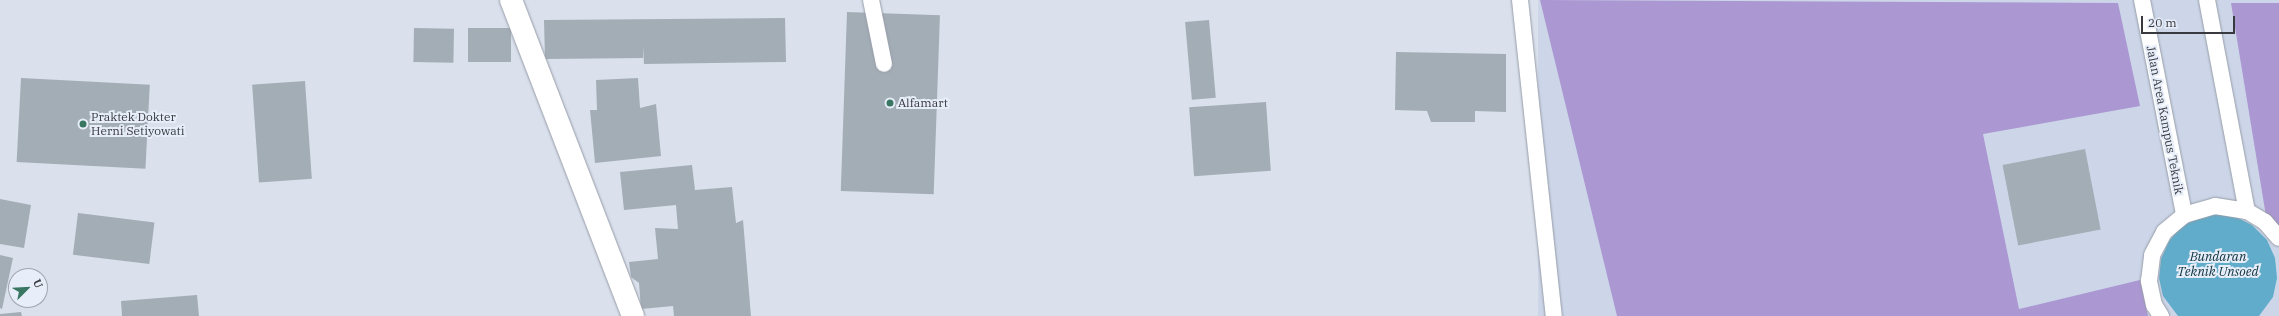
<!DOCTYPE html>
<style>
body{margin:0}
#map{position:relative;width:2279px;height:316px;overflow:hidden;background:#dae0ec;font-family:"IBM Plex Serif",serif}
div>[style]{position:absolute}
.built>*{inset:0;background:#ccd6e8;transform-origin:0 0}
.forest>*{inset:0;background:#ab97d2}
.water>*{inset:0;background:#60acca}
.building>*{inset:0;background:#a3adb6;transform-origin:0 0}
.roads{filter:drop-shadow(0 0 1px #979da8) drop-shadow(0 0 1px #979da8)}
.service>*{height:16px;margin:-8px;padding:0 8px;transform-origin:8px;border-radius:8px;background:#fff}
.minor>*{height:22px;margin:-11px;padding:0 11px;transform-origin:11px;border-radius:11px;background:#fff}
.dots>*{width:11px;height:11px;translate:-50% -50%;box-sizing:border-box;border:2px solid #e7eef9;border-radius:50%}
span{translate:-50% -50%;white-space:nowrap;text-align:center;line-height:1.15;-webkit-text-stroke:4px #e7eef9;paint-order:stroke}
.poi-label{font-size:12px;color:#383a3f}
.left{translate:0 -50%;text-align:left}
.street-label{font-size:12px;color:#383a3f}
.water-label{font-size:13px;color:#0c313e;font-style:italic}
.north{position:absolute;left:8px;top:268px;width:40px;height:40px;box-sizing:border-box;background:#e7eef9;border:1px solid #a1a6af;border-radius:50%;rotate:66deg;font-size:11px;font-weight:700;line-height:16px;text-align:center;color:#383a3f}
.north::after{content:'';display:block;margin:auto;width:14px;height:18px;background:#3a7763;clip-path:polygon(50% 0,100% 100%,50% 72%,0 100%)}
.scale{position:absolute;left:2141px;top:16px;width:94px;height:18px;box-sizing:border-box;border:2px solid #383a3f;border-top:0;padding-left:5px;font-size:12px;line-height:14px;white-space:nowrap;color:#383a3f;-webkit-text-stroke:3px #e7eef9;paint-order:stroke}
</style>
<div id="map">
<div class="built">
<div style="left:1538px;top:0;width:741px;height:325px"></div>
</div>
<div class="forest">
<div style="clip-path:polygon(1540px 0,2118px 3px,2140px 106px,1983px 134px,2019px 309px,2140px 280px,2148px 316px,1617px 316px)"></div>
<div style="clip-path:polygon(2231px 3px,2279px 3px,2279px 231px,2266px 216px)"></div>
</div>
<div class="water">
<div style="clip-path:polygon(2217px 214px,2236px 217px,2252px 225px,2267px 240px,2275px 258px,2277px 278px,2273px 297px,2259px 316px,2178px 316px,2163px 296px,2159px 278px,2161px 259px,2169px 241px,2181px 227px,2198px 218px)"></div>
</div>
<div class="building">
<div style="left:847px;top:12px;width:93px;height:179px;rotate:2deg"></div>
<div style="clip-path:polygon(785px 18px,786px 62px,644px 64px,643px 46px,643px 58px,545px 59px,544px 20px)"></div>
<div style="left:1209px;top:20px;width:78px;height:24px;rotate:85deg"></div>
<div style="left:414px;top:28px;width:40px;height:34px;rotate:1deg"></div>
<div style="left:511px;top:28px;width:34px;height:43px;rotate:90deg"></div>
<div style="clip-path:polygon(1396px 52px,1506px 54px,1506px 112px,1475px 111px,1475px 122px,1431px 122px,1427px 111px,1395px 110px)"></div>
<div style="left:21px;top:78px;width:129px;height:84px;rotate:3deg"></div>
<div style="clip-path:polygon(638px 78px,640px 108px,656px 104px,661px 156px,595px 163px,590px 110px,597px 110px,596px 80px)"></div>
<div style="left:305px;top:81px;width:98px;height:53px;rotate:86deg"></div>
<div style="left:1266px;top:102px;width:69px;height:77px;rotate:86deg"></div>
<div style="left:2085px;top:149px;width:82px;height:84px;rotate:79deg"></div>
<div style="clip-path:polygon(692px 165px,695px 190px,732px 187px,736px 223px,743px 220px,751px 316px,674px 316px,673px 306px,641px 309px,639px 283px,631px 277px,629px 262px,658px 259px,655px 228px,678px 229px,676px 205px,624px 210px,620px 172px)"></div>
<div style="clip-path:polygon(0 199px,31px 205px,24px 248px,0 244px)"></div>
<div style="left:78px;top:213px;width:77px;height:42px;rotate:7deg"></div>
<div style="clip-path:polygon(0 255px,13px 258px,2px 309px,0 308px)"></div>
<div style="clip-path:polygon(197px 295px,199px 316px,122px 316px,121px 301px)"></div>
<div style="clip-path:polygon(21px 312px,22px 316px,0 316px,0 314px)"></div>
</div>
<div class="roads">
<div class="service">
<div style="left:871px;top:0;width:65px;rotate:78.5deg"></div>
<div style="left:1520px;top:0;width:318px;rotate:83.9deg"></div>
<div style="left:2142px;top:0;width:219px;rotate:78.9deg"></div>
<div style="left:2207px;top:0;width:215px;rotate:79.3deg"></div>
<div style="left:2161px;top:316px;width:13px;rotate:-122deg"></div>
<div style="left:2154px;top:305px;width:25px;rotate:-102deg"></div>
<div style="left:2149px;top:281px;width:26px;rotate:-83deg"></div>
<div style="left:2152px;top:255px;width:26px;rotate:-62deg"></div>
<div style="left:2164px;top:232px;width:26px;rotate:-40deg"></div>
<div style="left:2184px;top:215px;width:32px;rotate:-16deg"></div>
<div style="left:2215px;top:206px;width:32px;rotate:9deg"></div>
<div style="left:2247px;top:211px;width:21px;rotate:31deg"></div>
<div style="left:2265px;top:222px;width:21px;rotate:49deg"></div>
</div>
<div class="minor">
<div style="left:511px;top:0;width:339px;rotate:68.9deg"></div>
</div>
</div>
<div class="dots">
<div style="left:890px;top:103px;background:#3a7763"></div>
<div style="left:83px;top:124px;background:#3a7763"></div>
</div>
<div class="poi-label">
<span class="left" style="left:898px;top:103px">Alfamart</span>
<span class="left" style="left:91px;top:124px">Praktek Dokter<br>Herni Setiyowati</span>
</div>
<div class="street-label">
<span style="left:2165px;top:120px;rotate:79deg">Jalan Area Kampus Teknik</span>
</div>
<div class="water-label">
<span style="left:2218px;top:265px">Bundaran<br>Teknik Unsoed</span>
</div>
<div class="north">U</div>
<div class="scale">20 m</div>
</div>
